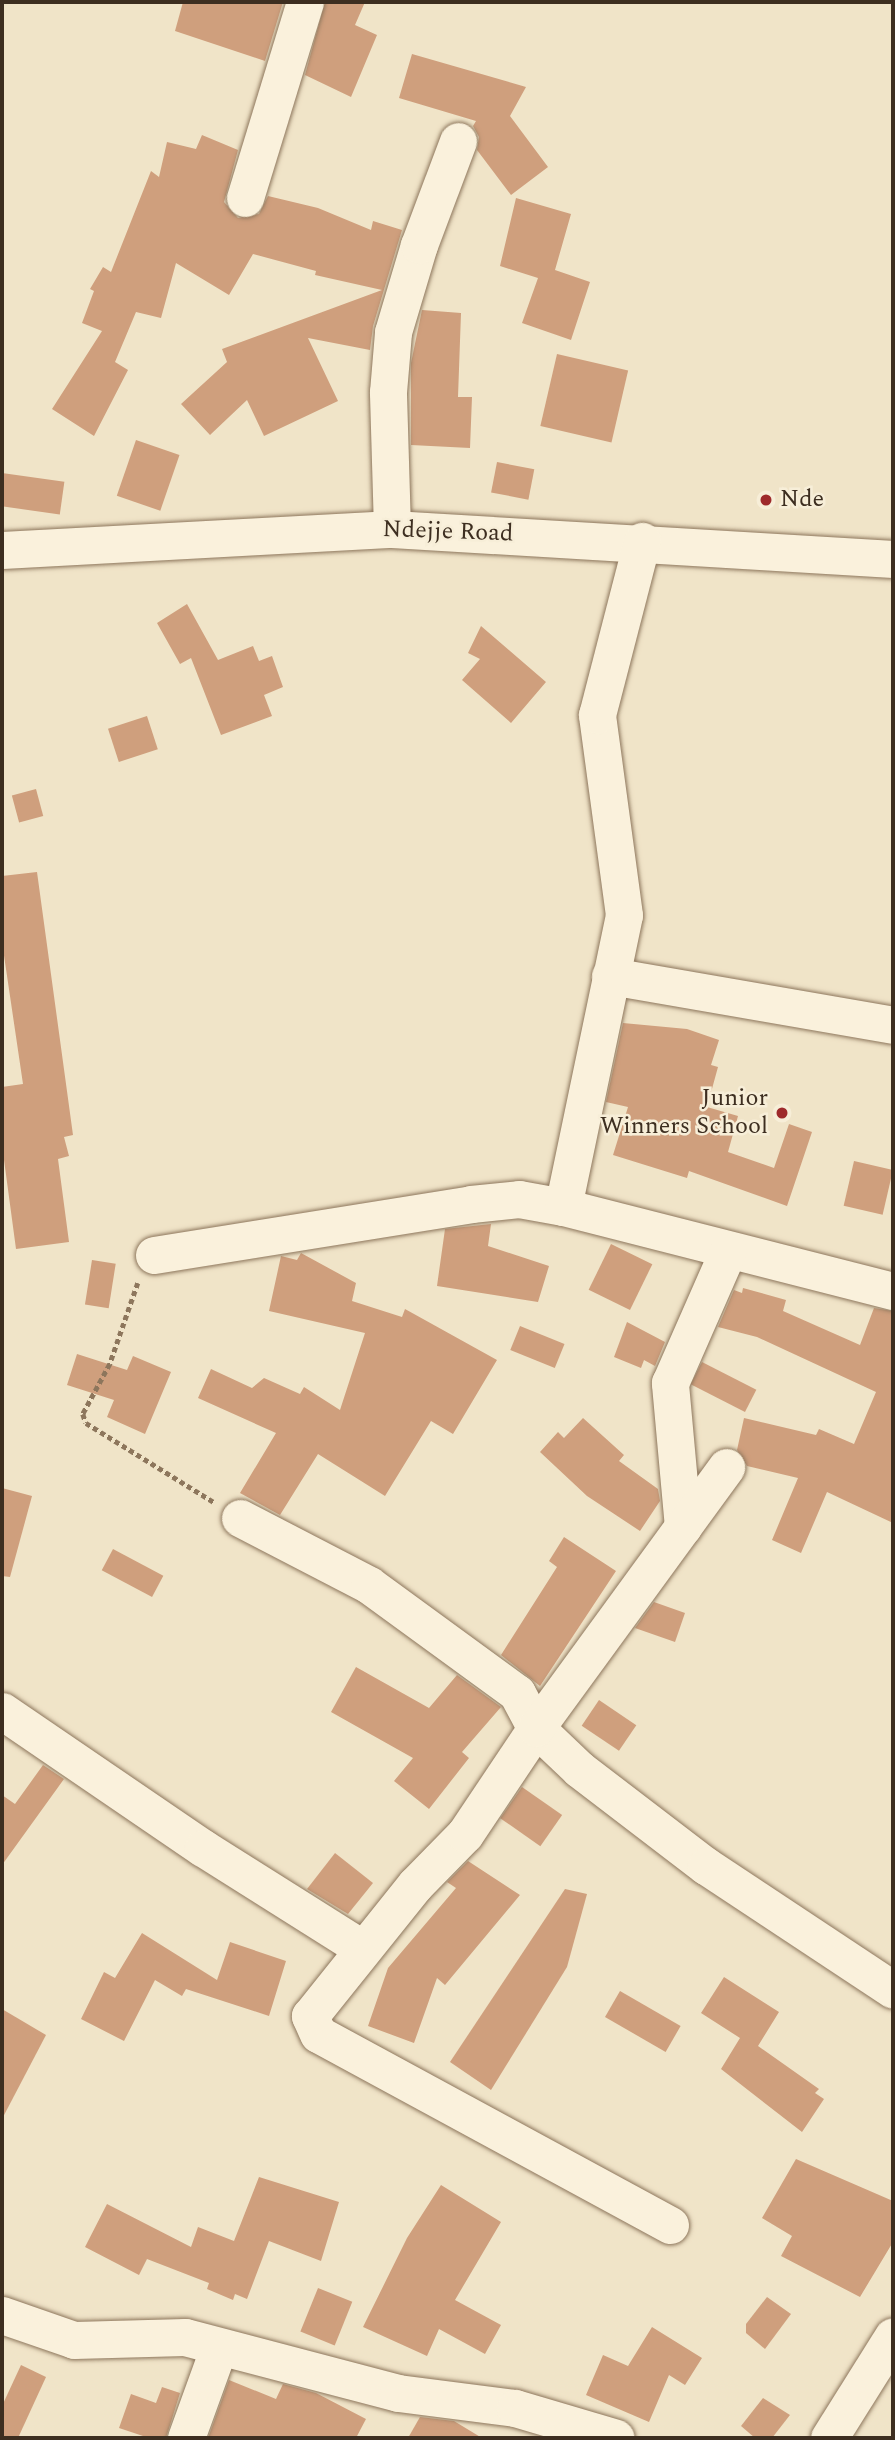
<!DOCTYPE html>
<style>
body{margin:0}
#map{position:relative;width:895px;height:2440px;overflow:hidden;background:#f0e4c8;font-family:Spectral,serif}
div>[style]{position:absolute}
.building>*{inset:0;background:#cf9f7d;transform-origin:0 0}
.path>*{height:4.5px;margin-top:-2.25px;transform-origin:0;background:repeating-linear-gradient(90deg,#8d765c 0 5px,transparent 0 8.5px)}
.roads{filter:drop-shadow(0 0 2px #8d765c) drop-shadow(0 0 2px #8d765c)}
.minor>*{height:37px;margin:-18.5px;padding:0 18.5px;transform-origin:18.5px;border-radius:18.5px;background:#faf1dc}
.dots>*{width:19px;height:19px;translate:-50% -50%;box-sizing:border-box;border:4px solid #f7eed8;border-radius:50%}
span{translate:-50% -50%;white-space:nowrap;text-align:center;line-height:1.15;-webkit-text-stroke:5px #f7eed8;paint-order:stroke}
.poi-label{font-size:24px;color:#3d2e20}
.left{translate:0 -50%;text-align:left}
.right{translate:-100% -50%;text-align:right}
.street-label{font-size:24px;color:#3d2e20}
.frame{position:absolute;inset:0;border:4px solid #3d2e20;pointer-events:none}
</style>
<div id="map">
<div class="building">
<div style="clip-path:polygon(183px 2px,283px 2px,265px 61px,175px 31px)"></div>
<div style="clip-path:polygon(325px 2px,365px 2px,355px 25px,377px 35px,351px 97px,305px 75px)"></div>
<div style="clip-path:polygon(412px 54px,526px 87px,510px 116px,548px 167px,511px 195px,477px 150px,479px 137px,473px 126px,476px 121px,399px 98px)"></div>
<div style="clip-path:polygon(202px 135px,238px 150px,224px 202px,238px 218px,259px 214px,268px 196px,318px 208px,371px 230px,373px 221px,402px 230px,373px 326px,370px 350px,308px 338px,338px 401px,264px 436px,247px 400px,210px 435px,181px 404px,227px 362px,222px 349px,382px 290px,315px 275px,316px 271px,253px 254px,229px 295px,176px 263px,161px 318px,136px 312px,115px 362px,128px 370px,94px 436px,52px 409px,102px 331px,82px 323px,94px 291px,90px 289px,103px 267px,111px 272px,151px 171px,159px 177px,167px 142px,196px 149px)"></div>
<div style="clip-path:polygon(516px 198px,571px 214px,555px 270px,590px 282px,571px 340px,522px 323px,538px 278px,500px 266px)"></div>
<div style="clip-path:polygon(422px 310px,461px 313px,458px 397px,472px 397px,470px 448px,411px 445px,411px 363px)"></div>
<div style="left:557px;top:354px;width:73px;height:74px;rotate:13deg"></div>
<div style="left:136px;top:440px;width:46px;height:59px;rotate:19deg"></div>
<div style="left:497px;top:462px;width:38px;height:31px;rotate:11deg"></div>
<div style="left:2px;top:473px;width:63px;height:33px;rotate:8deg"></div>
<div style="clip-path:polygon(187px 604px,218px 660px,253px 646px,259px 661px,272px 656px,283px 687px,264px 695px,272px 716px,221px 735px,191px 658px,180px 664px,157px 623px)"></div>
<div style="clip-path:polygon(481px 626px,546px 682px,511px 723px,462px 680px,480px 659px,468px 653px)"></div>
<div style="left:147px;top:716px;width:35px;height:41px;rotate:72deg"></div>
<div style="left:36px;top:789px;width:28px;height:25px;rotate:75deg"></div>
<div style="clip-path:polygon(37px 872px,73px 1135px,64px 1137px,69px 1156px,58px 1159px,69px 1242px,16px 1249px,2px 1145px,2px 1087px,23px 1084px,2px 942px,2px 876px)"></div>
<div style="clip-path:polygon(623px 1023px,687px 1029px,719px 1040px,711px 1065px,718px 1067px,707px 1107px,738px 1116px,728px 1152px,774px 1168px,789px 1124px,812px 1132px,787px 1206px,689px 1171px,687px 1178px,613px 1155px,628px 1107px,606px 1102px)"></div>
<div style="left:854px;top:1161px;width:40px;height:46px;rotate:13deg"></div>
<div style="clip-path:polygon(491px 1224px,488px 1246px,549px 1266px,538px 1302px,437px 1286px,445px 1229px)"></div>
<div style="left:611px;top:1244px;width:46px;height:51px;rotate:26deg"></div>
<div style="clip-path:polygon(301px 1253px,356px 1283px,352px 1301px,402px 1317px,405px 1309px,497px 1360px,453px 1434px,431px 1421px,385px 1496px,318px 1454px,280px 1515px,240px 1493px,276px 1433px,198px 1398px,211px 1369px,252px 1388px,264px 1378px,300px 1394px,304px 1387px,340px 1410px,365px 1333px,269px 1311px,281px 1256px,297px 1260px)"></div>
<div style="left:92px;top:1260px;width:24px;height:45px;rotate:9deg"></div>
<div style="clip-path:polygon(743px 1288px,786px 1300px,783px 1311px,860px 1345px,874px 1308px,893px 1311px,893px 1523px,827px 1492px,801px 1553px,772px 1540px,798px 1478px,747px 1466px,737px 1450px,744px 1418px,816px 1435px,819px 1429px,854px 1444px,876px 1392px,757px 1337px,718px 1327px,734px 1290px,742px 1293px)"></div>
<div style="clip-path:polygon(627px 1322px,665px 1342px,655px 1366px,644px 1360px,641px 1368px,614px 1357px)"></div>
<div style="left:520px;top:1326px;width:48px;height:26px;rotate:22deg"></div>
<div style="clip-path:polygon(77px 1354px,127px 1370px,133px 1356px,171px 1372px,145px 1434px,107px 1417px,114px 1400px,67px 1385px)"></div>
<div style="left:702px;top:1362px;width:61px;height:25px;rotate:27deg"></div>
<div style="clip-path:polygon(583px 1418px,624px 1455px,619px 1461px,658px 1489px,660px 1501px,640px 1531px,587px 1496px,540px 1452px,558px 1432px,564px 1438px)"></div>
<div style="clip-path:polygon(2px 1488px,32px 1496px,10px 1577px,2px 1576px)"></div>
<div style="clip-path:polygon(564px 1537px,616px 1571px,540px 1686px,501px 1655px,557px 1567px,549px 1561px)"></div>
<div style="left:113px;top:1549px;width:57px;height:24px;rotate:28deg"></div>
<div style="clip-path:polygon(654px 1602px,685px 1613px,675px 1642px,635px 1628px)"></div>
<div style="clip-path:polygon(356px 1667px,429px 1708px,457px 1675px,501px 1707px,462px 1752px,469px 1758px,429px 1809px,394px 1781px,413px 1758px,331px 1712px)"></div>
<div style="left:599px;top:1700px;width:45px;height:31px;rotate:34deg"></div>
<div style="clip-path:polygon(43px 1765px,64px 1779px,2px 1865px,2px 1795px,15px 1804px)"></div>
<div style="left:522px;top:1787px;width:49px;height:38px;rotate:35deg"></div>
<div style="clip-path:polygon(335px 1853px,373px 1883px,348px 1914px,307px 1889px)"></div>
<div style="clip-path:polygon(468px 1861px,520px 1895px,445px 1985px,437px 1978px,414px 2043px,368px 2026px,388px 1968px,456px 1888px,447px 1882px)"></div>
<div style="clip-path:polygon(565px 1889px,587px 1894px,567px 1967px,491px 2090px,450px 2062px)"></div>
<div style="clip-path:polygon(142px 1933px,217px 1980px,230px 1942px,286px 1961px,269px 2016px,186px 1989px,182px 1996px,155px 1980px,124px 2041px,81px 2019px,104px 1972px,115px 1978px)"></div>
<div style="clip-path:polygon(724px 1977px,779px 2012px,758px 2046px,819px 2089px,815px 2093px,824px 2099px,802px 2132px,721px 2069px,740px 2038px,701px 2013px)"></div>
<div style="left:620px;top:1991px;width:70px;height:30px;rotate:30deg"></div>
<div style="clip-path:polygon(2px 2009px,46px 2035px,2px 2119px)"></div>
<div style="clip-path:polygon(796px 2159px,893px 2201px,893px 2242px,860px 2297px,781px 2256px,792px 2236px,762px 2218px)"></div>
<div style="clip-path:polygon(259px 2177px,339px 2202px,321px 2261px,269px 2241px,247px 2299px,235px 2294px,233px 2300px,207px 2289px,209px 2283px,147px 2259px,139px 2275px,85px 2247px,107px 2204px,191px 2247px,198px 2227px,234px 2241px)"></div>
<div style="clip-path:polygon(441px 2185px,501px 2222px,455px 2300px,501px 2325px,485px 2354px,439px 2329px,427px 2356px,363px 2327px,407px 2238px)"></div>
<div style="left:318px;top:2288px;width:37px;height:47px;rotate:22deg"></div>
<div style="clip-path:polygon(767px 2297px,791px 2314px,765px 2349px,746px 2333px,746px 2324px)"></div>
<div style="clip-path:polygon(652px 2327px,702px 2358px,685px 2385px,669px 2375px,649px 2422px,586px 2395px,603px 2355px,628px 2366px)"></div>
<div style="clip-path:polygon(21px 2365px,46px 2377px,18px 2438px,2px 2438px,2px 2406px)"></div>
<div style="clip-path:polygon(229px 2380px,276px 2399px,283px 2384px,316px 2393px,366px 2419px,356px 2438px,208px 2438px)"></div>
<div style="clip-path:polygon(162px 2387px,180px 2393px,166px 2438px,149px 2438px,119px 2428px,131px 2394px,156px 2403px)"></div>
<div style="clip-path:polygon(763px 2398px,790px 2415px,772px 2438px,755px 2438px,741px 2426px)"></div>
<div style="clip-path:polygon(420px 2417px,454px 2421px,482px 2438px,408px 2438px)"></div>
</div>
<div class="path">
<div style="left:138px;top:1283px;width:86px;rotate:109.1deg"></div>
<div style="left:110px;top:1364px;width:57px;rotate:118.4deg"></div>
<div style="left:83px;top:1414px;width:9px;rotate:72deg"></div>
<div style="left:86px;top:1423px;width:150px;rotate:31.7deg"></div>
</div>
<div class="roads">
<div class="minor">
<div style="left:245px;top:198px;width:205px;rotate:-73deg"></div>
<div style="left:392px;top:529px;width:137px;rotate:-91.7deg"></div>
<div style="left:388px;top:392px;width:60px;rotate:-85.2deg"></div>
<div style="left:393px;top:332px;width:91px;rotate:-73.4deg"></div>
<div style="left:419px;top:245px;width:111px;rotate:-69.4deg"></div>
<div style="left:2px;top:550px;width:391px;rotate:-3.1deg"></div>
<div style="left:392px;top:529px;width:502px;rotate:3.43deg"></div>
<div style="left:610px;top:976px;width:287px;rotate:9.8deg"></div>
<div style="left:563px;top:1207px;width:341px;rotate:14.3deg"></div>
<div style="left:154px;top:1255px;width:321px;rotate:-9.1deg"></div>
<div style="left:471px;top:1204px;width:48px;rotate:-5.9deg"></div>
<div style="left:519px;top:1199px;width:45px;rotate:10.3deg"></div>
<div style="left:563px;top:1207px;width:298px;rotate:-78.2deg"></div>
<div style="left:624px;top:915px;width:202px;rotate:-97.7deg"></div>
<div style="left:597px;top:715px;width:180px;rotate:-75.5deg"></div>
<div style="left:240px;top:1518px;width:145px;rotate:27.4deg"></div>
<div style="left:369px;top:1585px;width:183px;rotate:36.1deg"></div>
<div style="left:517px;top:1693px;width:40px;rotate:62deg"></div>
<div style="left:536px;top:1728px;width:59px;rotate:43.6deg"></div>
<div style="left:579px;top:1769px;width:160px;rotate:37.4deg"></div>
<div style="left:706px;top:1866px;width:224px;rotate:33.5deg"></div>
<div style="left:683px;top:1527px;width:145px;rotate:-95.2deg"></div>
<div style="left:670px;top:1383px;width:144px;rotate:-66.3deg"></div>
<div style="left:2px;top:1711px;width:243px;rotate:34.3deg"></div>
<div style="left:203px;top:1848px;width:188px;rotate:32.2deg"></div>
<div style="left:670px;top:2225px;width:400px;rotate:-151.5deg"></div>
<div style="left:318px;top:2034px;width:20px;rotate:-114deg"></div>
<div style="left:310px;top:2016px;width:168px;rotate:-51.3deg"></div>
<div style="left:415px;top:1885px;width:71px;rotate:-45.6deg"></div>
<div style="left:465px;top:1834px;width:128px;rotate:-56.2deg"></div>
<div style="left:536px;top:1728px;width:323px;rotate:-53.9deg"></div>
<div style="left:2px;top:2315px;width:76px;rotate:19.1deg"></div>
<div style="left:74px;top:2340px;width:111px;rotate:-1.5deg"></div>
<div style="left:185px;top:2337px;width:220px;rotate:14.7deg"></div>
<div style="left:398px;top:2393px;width:118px;rotate:7.3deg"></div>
<div style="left:515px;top:2408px;width:105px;rotate:16.5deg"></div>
<div style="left:186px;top:2438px;width:97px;rotate:-70.1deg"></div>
<div style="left:829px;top:2438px;width:120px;rotate:-57.9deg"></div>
</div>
</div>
<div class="dots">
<div style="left:766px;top:500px;background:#9e2a2b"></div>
<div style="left:782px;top:1113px;background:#9e2a2b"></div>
</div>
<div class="poi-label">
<span class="left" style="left:780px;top:500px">Nde</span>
<span class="right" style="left:768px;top:1113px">Junior<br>Winners School</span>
</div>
<div class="street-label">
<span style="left:448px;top:532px;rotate:2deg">Ndejje Road</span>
</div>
<div class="frame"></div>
</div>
